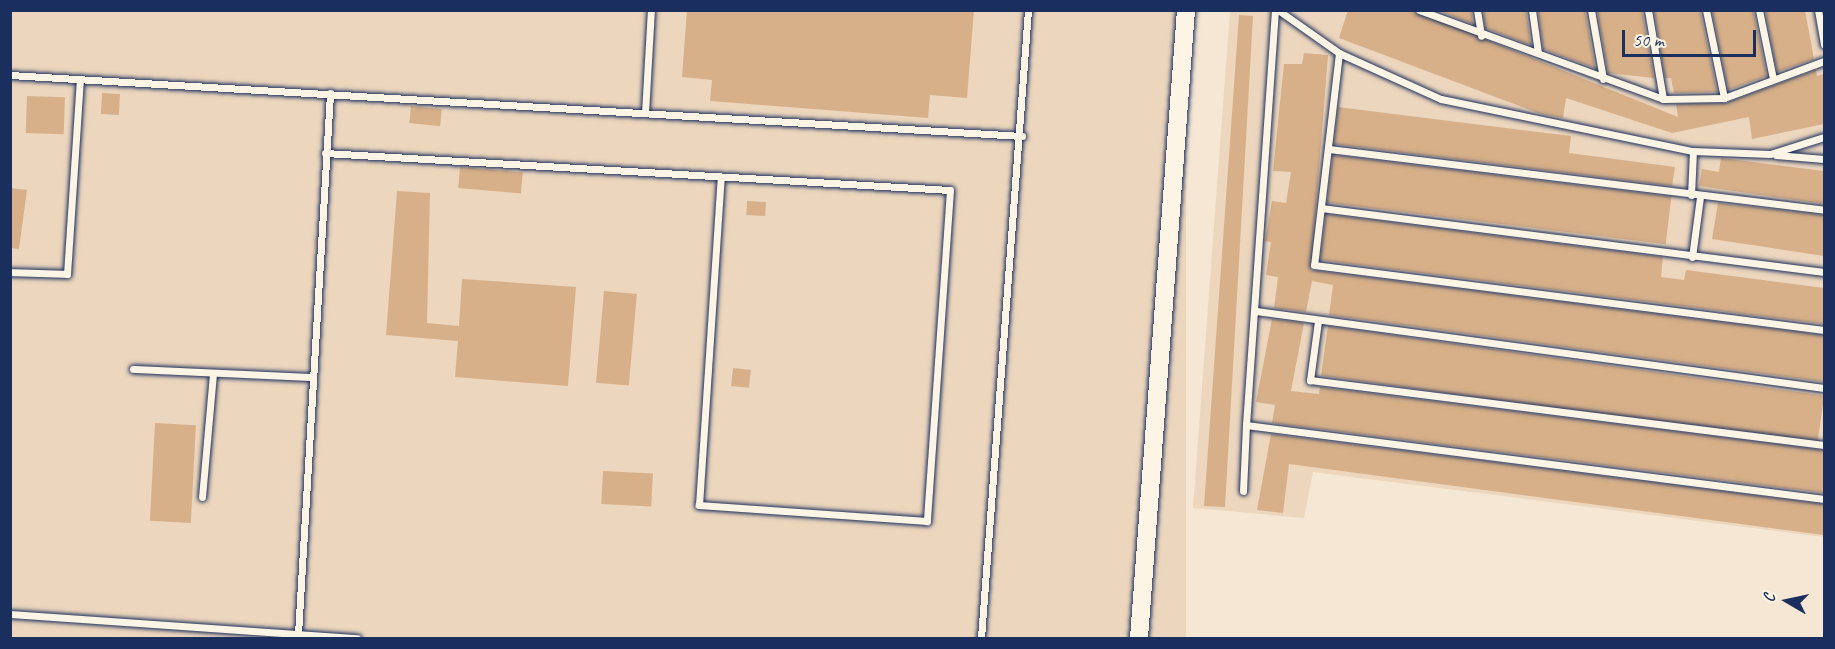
<!DOCTYPE html>
<meta charset="utf-8">
<style>
body{margin:0}
#map{position:relative;width:1835px;height:649px;overflow:hidden;background:#f5e7d3;font-family:Caveat,sans-serif}
div>[style]{position:absolute}
.built>*{inset:0;background:#ecd6bd;transform-origin:0 0}
.building>*{inset:0;background:#d7b089;transform-origin:0 0}
.roads{filter:drop-shadow(0 0 2px #1b2f5e) drop-shadow(0 0 2px #1b2f5e)}
.service>*{height:7px;margin:-3.5px;padding:0 3.5px;transform-origin:3.5px;border-radius:3.5px;background:#fcf5e5}
.tertiary>*{height:18px;margin:-9px;padding:0 9px;transform-origin:9px;border-radius:9px;background:#fcf5e5}
span{translate:-50% -50%;white-space:nowrap;text-align:center;line-height:1.15;-webkit-text-stroke:4.5px #fcf5e5;paint-order:stroke}
.frame{position:absolute;inset:0;border:12px solid #1b2f5e;pointer-events:none}
.north{position:absolute;left:1757px;top:571px;width:60px;height:60px;-webkit-text-stroke:4px #fcf5e5;paint-order:stroke;rotate:279deg;font-size:16px;font-weight:700;line-height:24px;text-align:center;color:#1b2f5e}
.north::after{content:'';display:block;margin:auto;width:21px;height:27px;background:#1b2f5e;clip-path:polygon(50% 0,100% 100%,50% 72%,0 100%)}
.scale{position:absolute;left:1622px;top:30px;width:134px;height:27px;box-sizing:border-box;border:3px solid #1b2f5e;border-top:0;padding-left:8px;font-size:18px;line-height:21px;white-space:nowrap;color:#1b2f5e;-webkit-text-stroke:4px #fcf5e5;paint-order:stroke}
</style>
<div id="map">
<div class="built">
<div style="left:10px;top:11px;width:1176px;height:627px"></div>
<div style="clip-path:polygon(1230px 11px,1824px 11px,1824px 537px,1313px 472px,1304px 518px,1193px 508px)"></div>
</div>
<div class="building">
<div style="clip-path:polygon(687px 10px,974px 10px,967px 98px,930px 95px,928px 118px,710px 101px,712px 80px,682px 77px)"></div>
<div style="clip-path:polygon(1348px 10px,1413px 10px,1678px 117px,1676px 104px,1726px 103px,1816px 70px,1817px 76px,1824px 74px,1824px 124px,1752px 139px,1749px 117px,1672px 133px,1566px 98px,1563px 118px,1538px 113px,1339px 38px)"></div>
<div style="clip-path:polygon(1437px 10px,1471px 10px,1473px 24px)"></div>
<div style="clip-path:polygon(1483px 10px,1526px 10px,1531px 45px,1485px 28px)"></div>
<div style="clip-path:polygon(1538px 10px,1585px 10px,1595px 68px,1543px 49px)"></div>
<div style="clip-path:polygon(1597px 10px,1642px 10px,1654px 78px,1608px 73px)"></div>
<div style="clip-path:polygon(1654px 10px,1700px 10px,1717px 92px,1674px 93px,1671px 78px,1665px 78px)"></div>
<div style="clip-path:polygon(1712px 10px,1753px 10px,1767px 76px,1728px 90px)"></div>
<div style="clip-path:polygon(1765px 10px,1805px 10px,1814px 59px,1777px 72px)"></div>
<div style="clip-path:polygon(1239px 15px,1253px 16px,1225px 507px,1204px 506px)"></div>
<div style="clip-path:polygon(1304px 53px,1328px 55px,1311px 270px,1824px 335px,1824px 382px,1329px 315px,1333px 285px,1312px 281px,1306px 312px,1274px 308px,1278px 277px,1266px 275px,1271px 242px,1265px 241px,1272px 201px,1286px 203px,1291px 172px,1273px 171px,1284px 64px,1302px 64px)"></div>
<div style="left:102px;top:93px;width:18px;height:21px;rotate:3deg"></div>
<div style="left:27px;top:96px;width:38px;height:37px;rotate:2deg"></div>
<div style="left:411px;top:106px;width:31px;height:17px;rotate:6deg"></div>
<div style="clip-path:polygon(1338px 107px,1571px 136px,1569px 153px,1675px 167px,1672px 186px,1334px 144px)"></div>
<div style="left:1333px;top:155px;width:341px;height:48px;rotate:7deg"></div>
<div style="clip-path:polygon(1721px 158px,1824px 171px,1824px 204px,1699px 186px,1702px 169px,1719px 172px)"></div>
<div style="left:460px;top:167px;width:63px;height:21px;rotate:5deg"></div>
<div style="clip-path:polygon(10px 188px,27px 190px,19px 249px,10px 248px)"></div>
<div style="clip-path:polygon(397px 191px,430px 193px,427px 323px,459px 326px,462px 279px,576px 287px,568px 386px,455px 377px,458px 341px,386px 335px)"></div>
<div style="left:747px;top:201px;width:19px;height:14px;rotate:3deg"></div>
<div style="clip-path:polygon(1718px 203px,1824px 215px,1824px 256px,1712px 239px)"></div>
<div style="clip-path:polygon(1326px 214px,1663px 257px,1661px 277px,1684px 280px,1686px 270px,1824px 288px,1824px 324px,1320px 260px)"></div>
<div style="left:604px;top:291px;width:33px;height:92px;rotate:5deg"></div>
<div style="clip-path:polygon(1272px 319px,1304px 323px,1291px 391px,1319px 394px,1320px 387px,1824px 450px,1824px 493px,1272px 423px,1275px 405px,1256px 402px)"></div>
<div style="left:1328px;top:326px;width:501px;height:50px;rotate:8deg"></div>
<div style="left:733px;top:368px;width:18px;height:18px;rotate:6deg"></div>
<div style="left:155px;top:423px;width:41px;height:98px;rotate:3deg"></div>
<div style="clip-path:polygon(1271px 434px,1824px 504px,1824px 535px,1289px 464px,1283px 513px,1257px 510px)"></div>
<div style="left:603px;top:471px;width:50px;height:33px;rotate:3deg"></div>
</div>
<div class="roads">
<div class="service">
<div style="left:1275px;top:10px;width:416px;rotate:94deg"></div>
<div style="left:1246px;top:425px;width:583px;rotate:7.3deg"></div>
<div style="left:1278px;top:10px;width:75px;rotate:35.2deg"></div>
<div style="left:1339px;top:53px;width:112px;rotate:24.3deg"></div>
<div style="left:1441px;top:99px;width:257px;rotate:11.7deg"></div>
<div style="left:1693px;top:151px;width:77px;rotate:2.2deg"></div>
<div style="left:1770px;top:154px;width:57px;rotate:-17.5deg"></div>
<div style="left:1419px;top:10px;width:260px;rotate:20deg"></div>
<div style="left:1663px;top:99px;width:61px;rotate:-0.9deg"></div>
<div style="left:1724px;top:98px;width:107px;rotate:-20.3deg"></div>
<div style="left:1477px;top:10px;width:26px;rotate:81deg"></div>
<div style="left:1532px;top:10px;width:43px;rotate:82.1deg"></div>
<div style="left:1591px;top:10px;width:70px;rotate:80.1deg"></div>
<div style="left:1648px;top:10px;width:90px;rotate:80.4deg"></div>
<div style="left:1706px;top:10px;width:90px;rotate:78.4deg"></div>
<div style="left:1759px;top:10px;width:70px;rotate:78.5deg"></div>
<div style="left:1818px;top:10px;width:35px;rotate:80deg"></div>
<div style="left:1339px;top:53px;width:213px;rotate:96.7deg"></div>
<div style="left:1314px;top:265px;width:514px;rotate:7.26deg"></div>
<div style="left:10px;top:75px;width:1014px;rotate:3.45deg"></div>
<div style="left:645px;top:113px;width:103px;rotate:-86.7deg"></div>
<div style="left:1329px;top:149px;width:499px;rotate:7deg"></div>
<div style="left:325px;top:153px;width:626px;rotate:3.39deg"></div>
<div style="left:950px;top:190px;width:332px;rotate:94deg"></div>
<div style="left:927px;top:521px;width:229px;rotate:-176deg"></div>
<div style="left:699px;top:505px;width:329px;rotate:-86.2deg"></div>
<div style="left:1776px;top:155px;width:48px;rotate:4.8deg"></div>
<div style="left:1691px;top:195px;width:44px;rotate:-87.4deg"></div>
<div style="left:1321px;top:208px;width:507px;rotate:7.25deg"></div>
<div style="left:1692px;top:257px;width:61px;rotate:-82.4deg"></div>
<div style="left:10px;top:272px;width:57px;rotate:2deg"></div>
<div style="left:67px;top:274px;width:194px;rotate:-86.2deg"></div>
<div style="left:1256px;top:311px;width:573px;rotate:7.72deg"></div>
<div style="left:1318px;top:321px;width:60px;rotate:97.7deg"></div>
<div style="left:1310px;top:380px;width:518px;rotate:7.21deg"></div>
<div style="left:133px;top:369px;width:179px;rotate:2.6deg"></div>
<div style="left:1243px;top:491px;width:66px;rotate:-87.4deg"></div>
<div style="left:202px;top:497px;width:123px;rotate:-84.9deg"></div>
<div style="left:10px;top:614px;width:348px;rotate:4deg"></div>
<div style="left:298px;top:634px;width:542px;rotate:-86.61deg"></div>
<div style="left:981px;top:638px;width:630px;rotate:-85.72deg"></div>
</div>
<div class="tertiary">
<div style="left:1139px;top:638px;width:630px;rotate:-85.72deg"></div>
</div>
</div>
<div class="frame"></div>
<div class="north">С</div>
<div class="scale">50 m</div>
</div>
